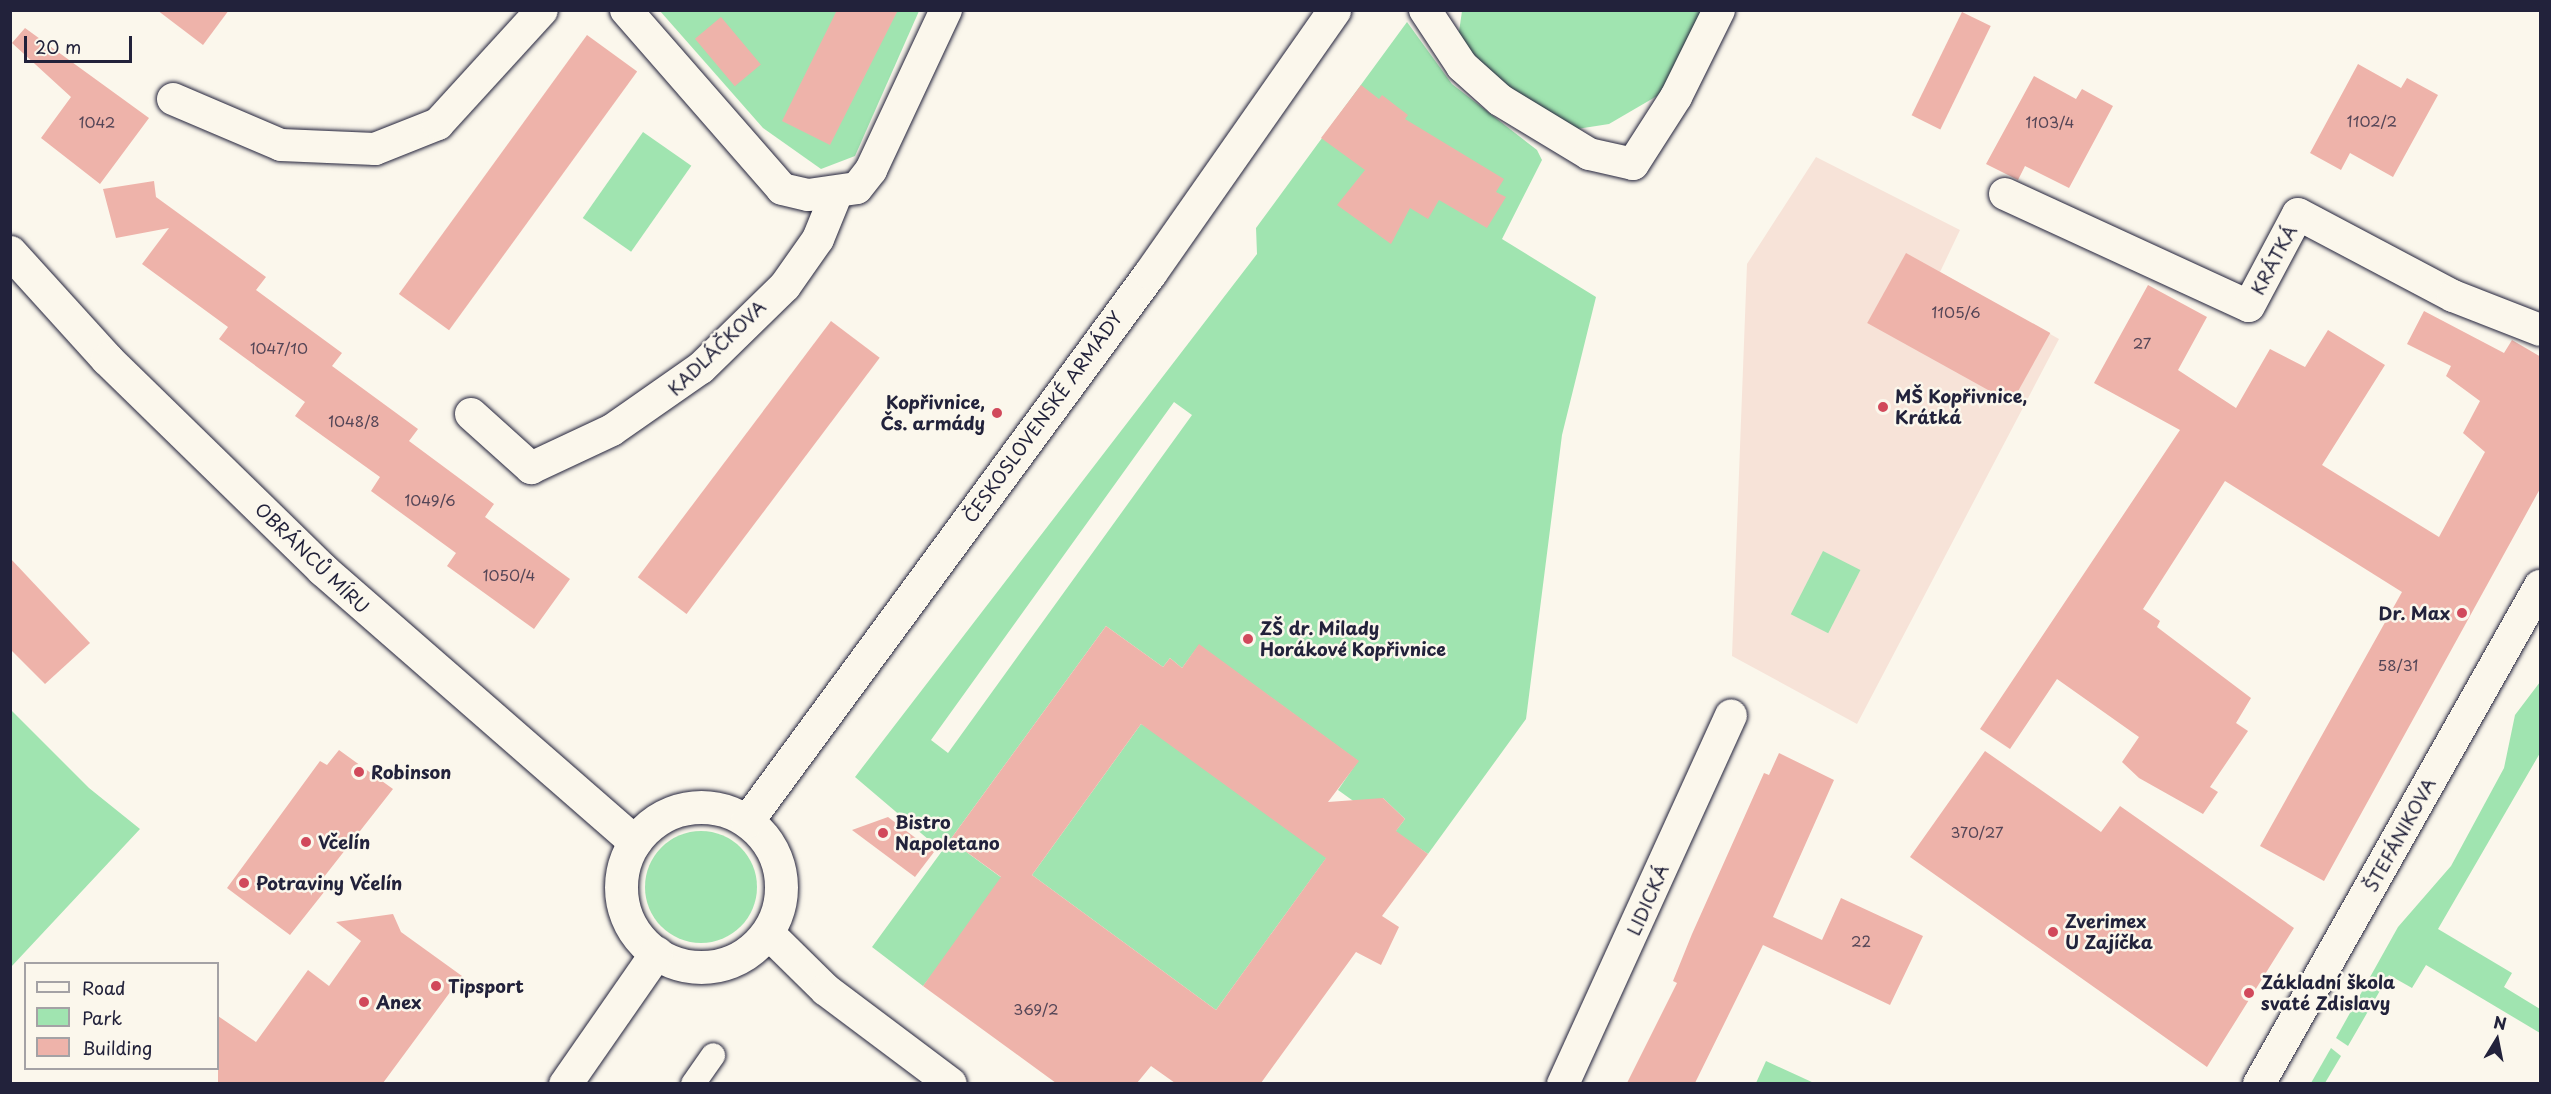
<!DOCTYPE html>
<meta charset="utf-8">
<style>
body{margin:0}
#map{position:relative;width:2551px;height:1094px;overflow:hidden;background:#fbf7ec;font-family:"Playpen Sans",sans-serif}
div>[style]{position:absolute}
.built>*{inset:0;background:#f7e3d8}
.green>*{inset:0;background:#a0e4b0;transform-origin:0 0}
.round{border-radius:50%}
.building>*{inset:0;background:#eeb3aa;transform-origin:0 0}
.roads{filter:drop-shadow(0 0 2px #22223b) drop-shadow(0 0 2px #22223b)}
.pedestrian>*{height:24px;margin:-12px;padding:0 12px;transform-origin:12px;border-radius:12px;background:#fbf7ec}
.minor>*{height:32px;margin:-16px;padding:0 16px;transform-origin:16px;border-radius:16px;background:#fbf7ec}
.secondary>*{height:33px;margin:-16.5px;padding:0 16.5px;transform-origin:16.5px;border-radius:16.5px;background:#fbf7ec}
.secondary>.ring{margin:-16.5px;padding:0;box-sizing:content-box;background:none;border:33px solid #fbf7ec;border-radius:50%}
.dots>*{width:16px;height:16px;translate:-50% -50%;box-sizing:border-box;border:3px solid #fbf7ec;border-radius:50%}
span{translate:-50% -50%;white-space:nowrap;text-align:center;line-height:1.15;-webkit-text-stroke:5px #fbf7ec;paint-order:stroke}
.number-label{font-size:15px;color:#554657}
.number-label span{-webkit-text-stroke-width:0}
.street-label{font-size:18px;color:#22223b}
.poi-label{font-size:18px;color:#22223b;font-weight:700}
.left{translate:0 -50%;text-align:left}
.right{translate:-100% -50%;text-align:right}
.frame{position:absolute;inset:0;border:12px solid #22223b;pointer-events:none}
.legend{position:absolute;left:24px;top:962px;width:195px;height:108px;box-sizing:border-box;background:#fbf7ec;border:2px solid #a4a2a5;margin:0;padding:8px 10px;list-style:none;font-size:18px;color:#22223b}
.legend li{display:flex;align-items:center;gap:12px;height:30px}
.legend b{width:30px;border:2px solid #a4a2a5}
.north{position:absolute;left:2467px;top:1010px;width:60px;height:60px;-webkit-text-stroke:4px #fbf7ec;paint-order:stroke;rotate:10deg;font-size:16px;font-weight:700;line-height:24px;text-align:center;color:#22223b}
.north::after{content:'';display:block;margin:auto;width:21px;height:27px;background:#22223b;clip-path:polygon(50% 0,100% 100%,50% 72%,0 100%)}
.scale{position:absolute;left:24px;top:36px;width:108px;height:27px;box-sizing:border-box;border:3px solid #22223b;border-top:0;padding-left:8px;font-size:18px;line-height:21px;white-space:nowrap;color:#22223b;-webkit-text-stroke:4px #fbf7ec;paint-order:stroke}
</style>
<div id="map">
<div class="built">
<div style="clip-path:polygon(1816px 157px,1960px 230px,1940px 272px,2059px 339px,1857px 724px,1732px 656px,1747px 264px)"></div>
</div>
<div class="green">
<div style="clip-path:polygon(660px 11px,919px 11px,855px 156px,821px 169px,763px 128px)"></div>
<div style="clip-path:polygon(1462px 11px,1702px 11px,1671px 79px,1657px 96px,1609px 124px,1577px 129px,1560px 123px,1504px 84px,1458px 39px)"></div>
<div style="clip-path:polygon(evenodd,1407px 22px,1452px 84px,1537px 150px,1542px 160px,1502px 239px,1596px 297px,1562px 435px,1526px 719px,1428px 854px,1395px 832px,1405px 819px,1383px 798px,1370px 813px,1338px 790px,1358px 761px,1199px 645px,1182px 668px,1170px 658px,1163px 667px,1106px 626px,950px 840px,1006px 881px,923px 986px,872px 947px,942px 851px,855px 777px,1257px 254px,1256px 228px,1407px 22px,1174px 402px,1192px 415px,948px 753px,931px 740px,1174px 402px)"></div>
<div style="left:643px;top:132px;width:59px;height:105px;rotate:35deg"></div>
<div style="left:1823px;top:551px;width:42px;height:71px;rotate:27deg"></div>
<div style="clip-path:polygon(2540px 682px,2540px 753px,2438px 929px,2512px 973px,2504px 987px,2540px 1009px,2540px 1033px,2426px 965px,2412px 988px,2389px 975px,2348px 1046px,2336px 1038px,2398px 927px,2451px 866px,2504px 768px,2515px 715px)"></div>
<div style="clip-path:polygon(11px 710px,89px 788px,140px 829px,11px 967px)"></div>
<div style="clip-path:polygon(1141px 724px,1351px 824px,1216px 1010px,1032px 875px)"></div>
<div class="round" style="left:645px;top:831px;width:112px;height:112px"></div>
<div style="clip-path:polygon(2331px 1048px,2341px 1056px,2325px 1083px,2311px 1083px)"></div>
<div style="clip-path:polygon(1766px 1061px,1814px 1083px,1756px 1083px)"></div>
</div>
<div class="building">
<div style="clip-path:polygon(157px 10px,229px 10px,203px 45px)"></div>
<div style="clip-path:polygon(837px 10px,898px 10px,830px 145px,782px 121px)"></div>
<div style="left:1962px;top:12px;width:32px;height:115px;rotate:26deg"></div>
<div style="left:721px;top:17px;width:62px;height:34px;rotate:50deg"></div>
<div style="clip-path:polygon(25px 28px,149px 118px,100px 184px,41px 138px,71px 97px,12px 43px)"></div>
<div style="left:587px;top:35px;width:62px;height:320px;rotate:36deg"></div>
<div style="clip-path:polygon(2358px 64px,2401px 88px,2407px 78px,2438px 95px,2393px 177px,2350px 153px,2341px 170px,2310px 153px)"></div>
<div style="clip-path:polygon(2034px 76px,2076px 99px,2082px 89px,2113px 106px,2069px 188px,2025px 166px,2018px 180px,1986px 164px)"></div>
<div style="clip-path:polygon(1361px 85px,1379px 99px,1382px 95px,1408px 115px,1405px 119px,1504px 179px,1496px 192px,1506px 197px,1487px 228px,1439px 200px,1428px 219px,1410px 208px,1391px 244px,1337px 205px,1365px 170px,1321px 138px)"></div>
<div style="clip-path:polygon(154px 181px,156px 197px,266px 277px,256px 290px,342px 353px,332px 366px,418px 429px,409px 441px,494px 504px,485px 517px,570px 579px,534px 629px,447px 566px,456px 553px,371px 491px,380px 477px,295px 416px,305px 402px,219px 339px,228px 327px,142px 264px,169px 228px,116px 238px,103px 189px)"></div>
<div style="left:1906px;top:253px;width:165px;height:80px;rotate:29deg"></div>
<div style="clip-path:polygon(2148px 285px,2207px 317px,2178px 370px,2236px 408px,2270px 349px,2305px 367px,2328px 330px,2385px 365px,2322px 465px,2439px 537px,2485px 452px,2463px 433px,2480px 401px,2446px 376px,2451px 366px,2407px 344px,2424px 311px,2504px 353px,2512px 340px,2541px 357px,2541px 487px,2324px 881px,2260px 846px,2402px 592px,2225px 481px,2143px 609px,2160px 621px,2157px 627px,2251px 698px,2236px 723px,2248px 731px,2210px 787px,2218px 792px,2203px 814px,2139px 778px,2122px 762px,2139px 737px,2057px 679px,2010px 749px,1980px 729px,2180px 430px,2094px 383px)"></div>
<div style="left:831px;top:321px;width:61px;height:321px;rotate:37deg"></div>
<div style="clip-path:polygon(10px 558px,90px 643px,45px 684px,10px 649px)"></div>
<div style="clip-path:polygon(evenodd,1106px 626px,1163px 667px,1170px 658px,1182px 668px,1199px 644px,1359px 761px,1328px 802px,1383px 798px,1405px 819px,1396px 831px,1428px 854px,1382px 916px,1399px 927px,1381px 965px,1356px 952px,1261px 1083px,1175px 1083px,1151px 1066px,1137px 1083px,1056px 1083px,923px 986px,1001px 877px,950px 840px,1106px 626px,1141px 724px,1326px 858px,1216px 1010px,1032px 875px,1141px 724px)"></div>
<div style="clip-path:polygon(339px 750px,393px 789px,320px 882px,328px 887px,290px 935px,227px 888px,320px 761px,327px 765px)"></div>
<div style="clip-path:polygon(1985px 751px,2101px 832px,2120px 806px,2294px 928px,2207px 1067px,1910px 857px)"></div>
<div style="clip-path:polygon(1779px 753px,1834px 780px,1773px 917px,1822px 940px,1841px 898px,1923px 936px,1890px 1005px,1763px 945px,1695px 1083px,1627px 1083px,1677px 983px,1673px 981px,1692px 934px,1764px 773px,1769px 775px)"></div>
<div style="clip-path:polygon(888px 817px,934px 852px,915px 877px,852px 830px)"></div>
<div style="clip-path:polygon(393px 914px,401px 932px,462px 976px,383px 1083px,218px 1083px,218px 1016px,256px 1042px,308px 970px,329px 986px,361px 941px,336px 922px)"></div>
</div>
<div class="roads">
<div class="pedestrian">
<div style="left:693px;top:1084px;width:35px;rotate:-55deg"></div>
</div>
<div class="minor">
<div style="left:626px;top:10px;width:237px;rotate:48.9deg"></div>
<div style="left:782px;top:189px;width:27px;rotate:13deg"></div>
<div style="left:808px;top:195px;width:49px;rotate:-8.1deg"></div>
<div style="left:857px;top:188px;width:23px;rotate:-52deg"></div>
<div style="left:871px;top:170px;width:177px;rotate:-64.9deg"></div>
<div style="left:1425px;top:10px;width:67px;rotate:56.5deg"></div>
<div style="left:1462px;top:66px;width:51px;rotate:41.8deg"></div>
<div style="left:1500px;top:100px;width:104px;rotate:31.2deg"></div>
<div style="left:1589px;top:154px;width:45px;rotate:12.8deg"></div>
<div style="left:1633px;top:164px;width:80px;rotate:-57.3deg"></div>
<div style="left:1676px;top:97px;width:97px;rotate:-63.7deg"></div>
<div style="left:173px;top:99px;width:117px;rotate:23.1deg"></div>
<div style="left:281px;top:145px;width:94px;rotate:2.4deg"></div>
<div style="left:375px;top:149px;width:68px;rotate:-21.6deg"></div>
<div style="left:438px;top:124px;width:154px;rotate:-47.6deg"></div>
<div style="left:2005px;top:194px;width:268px;rotate:24.7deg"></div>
<div style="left:2249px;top:306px;width:104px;rotate:-62deg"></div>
<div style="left:2298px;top:214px;width:175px;rotate:27.9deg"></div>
<div style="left:2453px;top:296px;width:93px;rotate:21.3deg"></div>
<div style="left:471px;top:414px;width:81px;rotate:42deg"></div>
<div style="left:531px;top:468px;width:89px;rotate:-25.1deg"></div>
<div style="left:612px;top:430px;width:108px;rotate:-34.9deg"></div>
<div style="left:701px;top:368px;width:117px;rotate:-44.3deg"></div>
<div style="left:785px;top:286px;width:57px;rotate:-54.9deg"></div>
<div style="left:818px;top:239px;width:48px;rotate:-67.8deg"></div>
<div style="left:768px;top:933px;width:81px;rotate:44.5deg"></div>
<div style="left:826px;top:990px;width:156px;rotate:36.9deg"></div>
<div style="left:1563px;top:1084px;width:405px;rotate:-65.5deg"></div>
<div style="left:2259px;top:1084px;width:572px;rotate:-60.57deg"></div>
</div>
<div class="secondary">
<div style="left:10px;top:252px;width:144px;rotate:47.8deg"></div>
<div style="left:107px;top:359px;width:301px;rotate:44.3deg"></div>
<div style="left:322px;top:569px;width:415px;rotate:41.1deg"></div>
<div class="ring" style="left:621px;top:807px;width:127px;height:127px"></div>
<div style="left:747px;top:821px;width:680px;rotate:-53.67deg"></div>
<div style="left:1150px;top:273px;width:321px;rotate:-55deg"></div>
<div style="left:565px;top:1084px;width:160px;rotate:-55.2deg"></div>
</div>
</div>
<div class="dots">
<div style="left:1883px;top:407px;background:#d1495b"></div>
<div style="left:997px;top:413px;background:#d1495b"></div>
<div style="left:2462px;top:613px;background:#d1495b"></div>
<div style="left:1248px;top:639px;background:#d1495b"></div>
<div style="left:359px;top:772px;background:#d1495b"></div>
<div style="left:883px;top:833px;background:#d1495b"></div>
<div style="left:306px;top:842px;background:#d1495b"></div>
<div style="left:244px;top:883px;background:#d1495b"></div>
<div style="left:2053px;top:932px;background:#d1495b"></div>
<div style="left:436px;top:986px;background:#d1495b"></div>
<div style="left:2249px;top:993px;background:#d1495b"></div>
<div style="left:364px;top:1002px;background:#d1495b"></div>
</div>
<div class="number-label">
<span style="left:2372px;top:121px">1102/2</span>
<span style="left:97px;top:122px">1042</span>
<span style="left:2050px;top:122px">1103/4</span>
<span style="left:1956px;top:312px">1105/6</span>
<span style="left:2142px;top:343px">27</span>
<span style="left:279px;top:348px">1047/10</span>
<span style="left:354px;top:421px">1048/8</span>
<span style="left:430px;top:500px">1049/6</span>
<span style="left:509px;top:575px">1050/4</span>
<span style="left:2398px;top:665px">58/31</span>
<span style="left:1977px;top:832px">370/27</span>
<span style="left:1861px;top:941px">22</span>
<span style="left:1036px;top:1009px">369/2</span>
</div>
<div class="street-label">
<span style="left:2274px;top:260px;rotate:-62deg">KRÁTKÁ</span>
<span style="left:717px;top:348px;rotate:-44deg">KADLÁČKOVA</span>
<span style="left:1043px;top:417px;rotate:-54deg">ČESKOSLOVENSKÉ ARMÁDY</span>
<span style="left:312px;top:558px;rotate:44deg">OBRÁNCŮ MÍRU</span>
<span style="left:2400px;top:835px;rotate:-61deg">ŠTEFÁNIKOVA</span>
<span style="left:1648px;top:900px;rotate:-66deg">LIDICKÁ</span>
</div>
<div class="poi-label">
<span class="left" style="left:1895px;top:407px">MŠ Kopřivnice,<br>Krátká</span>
<span class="right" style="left:985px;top:413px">Kopřivnice,<br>Čs. armády</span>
<span class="right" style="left:2450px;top:613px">Dr. Max</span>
<span class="left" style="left:1260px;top:639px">ZŠ dr. Milady<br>Horákové Kopřivnice</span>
<span class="left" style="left:371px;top:772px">Robinson</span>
<span class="left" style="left:895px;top:833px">Bistro<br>Napoletano</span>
<span class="left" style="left:318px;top:842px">Včelín</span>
<span class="left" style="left:256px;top:883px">Potraviny Včelín</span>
<span class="left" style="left:2065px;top:932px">Zverimex<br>U Zajíčka</span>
<span class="left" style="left:2261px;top:993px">Základní škola<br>svaté Zdislavy</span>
<span class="left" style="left:448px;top:986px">Tipsport</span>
<span class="left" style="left:376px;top:1002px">Anex</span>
</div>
<div class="frame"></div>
<ul class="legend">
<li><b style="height:8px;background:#fbf7ec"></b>Road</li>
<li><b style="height:16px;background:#a0e4b0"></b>Park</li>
<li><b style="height:16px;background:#eeb3aa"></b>Building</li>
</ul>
<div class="north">N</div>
<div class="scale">20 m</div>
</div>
